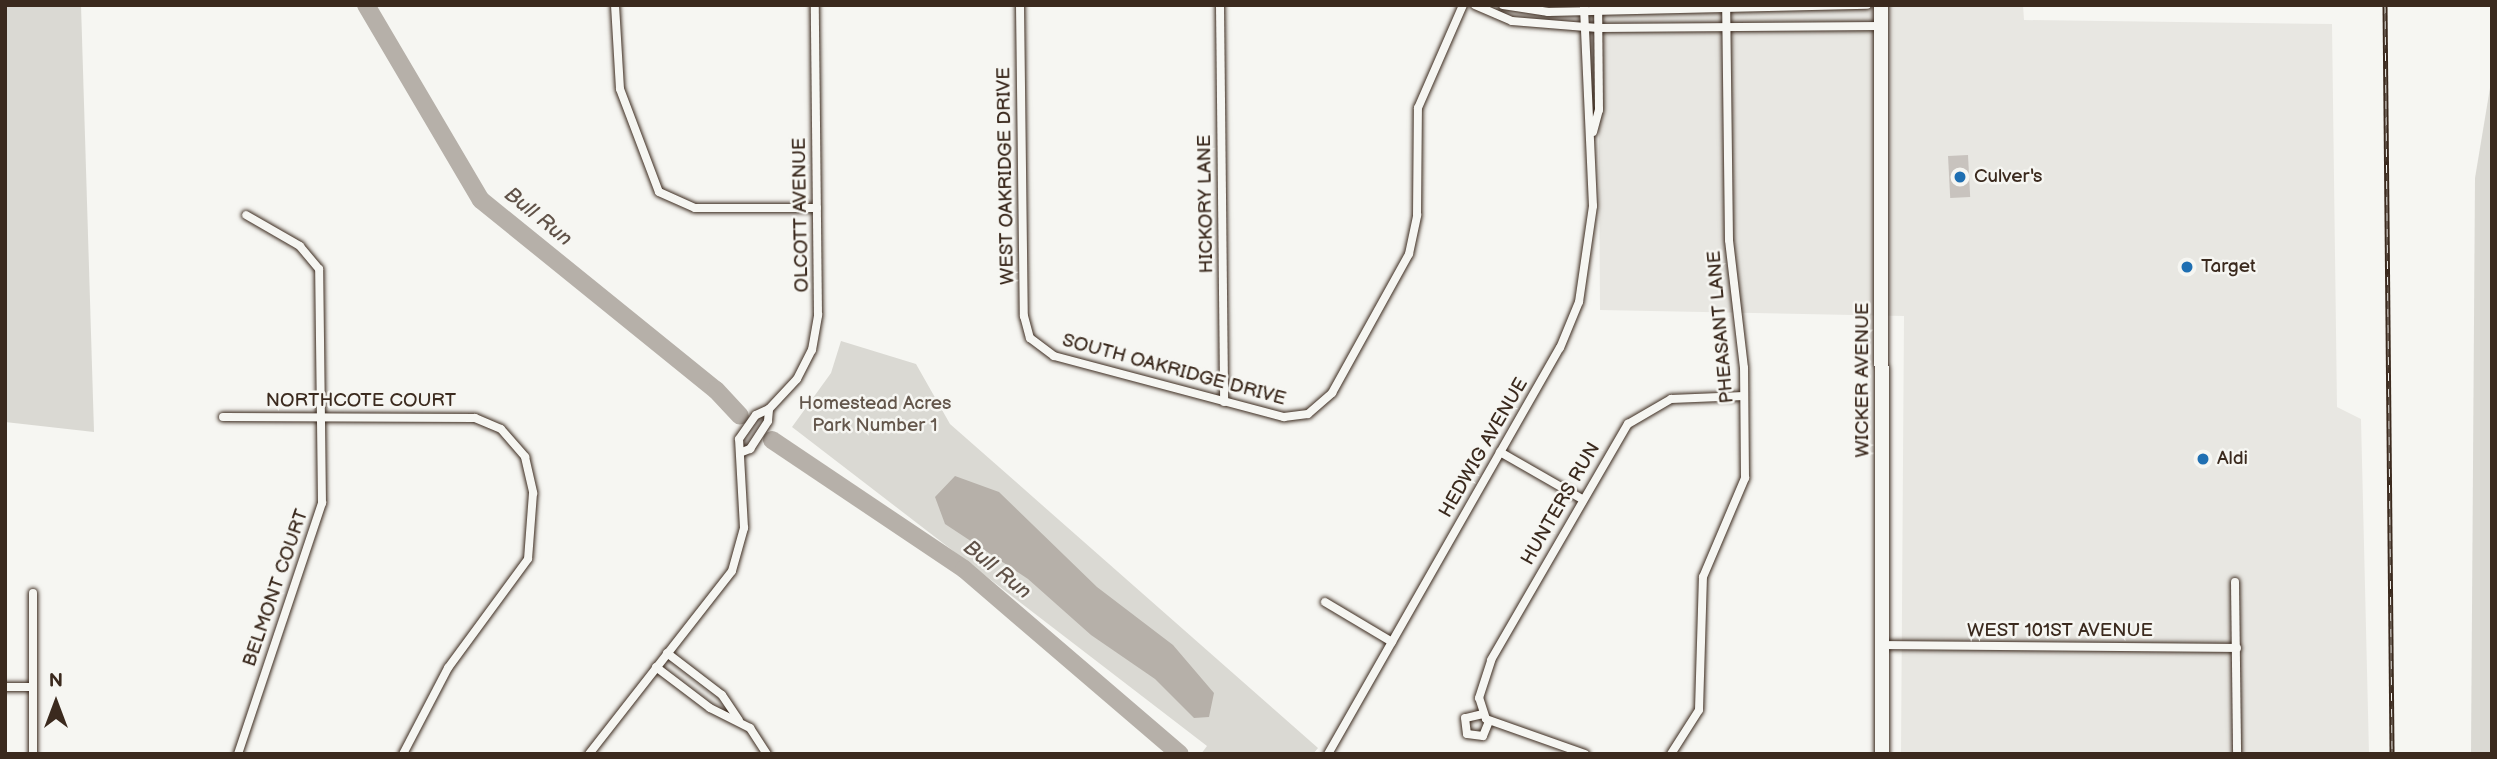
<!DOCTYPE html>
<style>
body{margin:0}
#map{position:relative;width:2497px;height:759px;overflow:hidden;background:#f6f6f2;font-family:"Balsamiq Sans",sans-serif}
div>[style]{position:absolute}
.built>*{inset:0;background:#e8e7e2}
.green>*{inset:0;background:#dad9d3}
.water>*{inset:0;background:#b6b0a9}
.river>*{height:18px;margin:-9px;padding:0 9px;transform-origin:9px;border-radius:9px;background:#b6b0a9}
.building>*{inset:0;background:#c8c3be;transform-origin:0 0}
.roads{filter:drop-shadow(0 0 2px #3b2a1e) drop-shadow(0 0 2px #3b2a1e)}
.minor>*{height:8px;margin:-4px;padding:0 4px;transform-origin:4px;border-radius:4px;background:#f6f6f2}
.trunk>*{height:14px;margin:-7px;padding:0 7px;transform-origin:7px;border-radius:7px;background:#f6f6f2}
.rail>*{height:5px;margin-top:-2.5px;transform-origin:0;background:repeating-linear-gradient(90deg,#f6f6f2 0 8px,#3b2a1e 0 16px);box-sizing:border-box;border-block:2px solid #3b2a1e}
.dots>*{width:19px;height:19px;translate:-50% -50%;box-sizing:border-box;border:4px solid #f6f6f2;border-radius:50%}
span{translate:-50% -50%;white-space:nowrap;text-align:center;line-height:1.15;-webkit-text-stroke:5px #f6f6f2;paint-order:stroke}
.street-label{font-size:19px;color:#3b2a1e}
.poi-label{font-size:19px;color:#3b2a1e}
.left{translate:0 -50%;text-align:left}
.park-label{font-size:19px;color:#63564b}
.water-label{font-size:21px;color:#605248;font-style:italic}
.frame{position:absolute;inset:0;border:7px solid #3b2a1e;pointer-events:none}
.north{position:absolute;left:21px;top:668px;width:70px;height:70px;-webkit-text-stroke:5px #f6f6f2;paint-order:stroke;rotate:0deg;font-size:19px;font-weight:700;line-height:28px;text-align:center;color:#3b2a1e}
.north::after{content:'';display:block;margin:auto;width:24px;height:32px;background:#3b2a1e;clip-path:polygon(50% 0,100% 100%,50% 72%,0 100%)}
</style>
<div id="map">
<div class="built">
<div style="clip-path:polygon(1598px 5px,2023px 5px,2024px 20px,2332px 24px,2337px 407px,2361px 419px,2369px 754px,1901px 754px,1904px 316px,1600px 310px)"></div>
</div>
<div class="green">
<div style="clip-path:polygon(5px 5px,81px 5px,94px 432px,5px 422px)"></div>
<div style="clip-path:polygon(2492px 76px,2492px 754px,2471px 754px,2475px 178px)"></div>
<div style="clip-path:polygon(841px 341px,916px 364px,950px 424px,1318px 748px,1313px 754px,1201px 754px,1207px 746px,792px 427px,831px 373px)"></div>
</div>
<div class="water">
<div style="clip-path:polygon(955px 476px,999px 492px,1097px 587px,1173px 645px,1214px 693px,1209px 717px,1194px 718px,1155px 679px,1091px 635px,1028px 579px,945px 524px,935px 497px)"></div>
</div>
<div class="river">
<div style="left:366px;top:5px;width:226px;rotate:59.5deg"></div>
<div style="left:481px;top:200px;width:302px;rotate:39deg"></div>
<div style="left:716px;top:390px;width:35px;rotate:47deg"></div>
<div style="left:772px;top:440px;width:231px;rotate:33.9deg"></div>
<div style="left:964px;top:569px;width:284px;rotate:40.6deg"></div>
</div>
<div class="building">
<div style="left:1968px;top:155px;width:42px;height:20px;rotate:87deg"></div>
</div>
<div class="roads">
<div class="minor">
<div style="left:615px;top:5px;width:84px;rotate:86.6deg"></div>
<div style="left:620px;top:89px;width:110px;rotate:69.3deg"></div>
<div style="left:659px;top:192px;width:39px;rotate:24deg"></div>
<div style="left:695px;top:208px;width:122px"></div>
<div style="left:1020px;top:5px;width:311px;rotate:89.3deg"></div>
<div style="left:1024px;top:316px;width:23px;rotate:75deg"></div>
<div style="left:1030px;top:338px;width:30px;rotate:37deg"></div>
<div style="left:1054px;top:356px;width:238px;rotate:14.9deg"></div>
<div style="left:1284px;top:417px;width:24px;rotate:-7deg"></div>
<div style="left:1308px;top:414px;width:32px;rotate:-41deg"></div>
<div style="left:1332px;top:393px;width:159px;rotate:-61deg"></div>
<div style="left:1409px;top:254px;width:40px;rotate:-78deg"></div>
<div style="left:1417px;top:215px;width:107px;rotate:-89.5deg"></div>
<div style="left:1418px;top:108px;width:112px;rotate:-66.4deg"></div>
<div style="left:1220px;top:5px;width:397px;rotate:89.4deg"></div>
<div style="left:1475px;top:5px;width:40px;rotate:23.4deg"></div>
<div style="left:1512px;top:21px;width:86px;rotate:4.7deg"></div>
<div style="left:1598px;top:28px;width:283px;rotate:-0.4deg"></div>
<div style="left:1503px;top:5px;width:46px;rotate:8.8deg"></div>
<div style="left:1548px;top:12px;width:319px;rotate:-1.3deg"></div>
<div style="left:1593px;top:132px;width:23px;rotate:-75deg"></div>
<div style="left:1599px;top:110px;width:105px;rotate:-90.5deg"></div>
<div style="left:223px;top:417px;width:252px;rotate:0.2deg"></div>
<div style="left:475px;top:418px;width:28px;rotate:23deg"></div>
<div style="left:501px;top:429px;width:37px;rotate:49deg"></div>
<div style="left:525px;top:457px;width:37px;rotate:77deg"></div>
<div style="left:533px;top:493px;width:66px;rotate:94.3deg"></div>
<div style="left:528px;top:559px;width:135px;rotate:126.3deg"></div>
<div style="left:448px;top:668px;width:97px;rotate:117.6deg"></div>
<div style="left:742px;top:452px;width:9px;rotate:-21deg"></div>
<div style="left:750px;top:449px;width:33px;rotate:-57deg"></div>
<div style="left:768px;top:421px;width:12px;rotate:-85deg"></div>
<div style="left:1500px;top:452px;width:95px;rotate:29.8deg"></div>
<div style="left:2235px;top:582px;width:172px;rotate:89.3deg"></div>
<div style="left:1325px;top:602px;width:78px;rotate:30.8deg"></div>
<div style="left:1883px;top:645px;width:354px;rotate:0.5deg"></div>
<div style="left:667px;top:653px;width:69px;rotate:37.4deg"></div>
<div style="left:722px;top:695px;width:30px;rotate:56deg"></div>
<div style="left:656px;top:667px;width:68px;rotate:37.2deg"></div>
<div style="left:710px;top:708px;width:45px;rotate:26.6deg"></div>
<div style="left:750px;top:728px;width:31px;rotate:57deg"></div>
<div style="left:5px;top:687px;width:27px"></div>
<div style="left:1483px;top:714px;width:18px;rotate:167deg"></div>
<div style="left:1465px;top:718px;width:16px;rotate:83deg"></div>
<div style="left:1467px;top:734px;width:16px;rotate:7deg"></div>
<div style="left:1483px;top:736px;width:16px;rotate:-68deg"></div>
<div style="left:33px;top:754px;width:161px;rotate:-90deg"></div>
<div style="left:238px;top:754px;width:265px;rotate:-71.5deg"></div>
<div style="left:322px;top:503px;width:234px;rotate:-90.7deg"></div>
<div style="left:319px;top:269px;width:30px;rotate:-130deg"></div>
<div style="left:300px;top:246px;width:62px;rotate:-150.1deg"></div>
<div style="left:589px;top:754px;width:232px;rotate:-52deg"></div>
<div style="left:732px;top:571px;width:45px;rotate:-74.4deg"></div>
<div style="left:744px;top:528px;width:89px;rotate:-93.2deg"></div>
<div style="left:739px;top:439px;width:29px;rotate:-55deg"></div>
<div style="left:756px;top:415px;width:14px;rotate:-25deg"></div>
<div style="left:769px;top:409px;width:41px;rotate:-47deg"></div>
<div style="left:797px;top:379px;width:33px;rotate:-63deg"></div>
<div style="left:812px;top:350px;width:36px;rotate:-80deg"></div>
<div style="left:818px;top:315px;width:310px;rotate:-90.6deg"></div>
<div style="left:1328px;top:754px;width:468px;rotate:-60.3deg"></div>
<div style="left:1560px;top:348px;width:50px;rotate:-67.6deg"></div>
<div style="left:1579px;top:302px;width:97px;rotate:-81.7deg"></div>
<div style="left:1593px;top:206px;width:201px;rotate:-92.6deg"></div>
<div style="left:1585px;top:754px;width:105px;rotate:-160.5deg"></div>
<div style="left:1486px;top:719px;width:22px;rotate:-108deg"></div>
<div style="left:1479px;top:698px;width:40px;rotate:-72deg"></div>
<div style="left:1491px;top:660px;width:273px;rotate:-59.9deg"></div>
<div style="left:1628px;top:424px;width:50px;rotate:-30.2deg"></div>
<div style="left:1671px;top:399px;width:73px;rotate:-2.4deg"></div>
<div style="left:1671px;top:754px;width:52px;rotate:-57.5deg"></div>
<div style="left:1699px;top:710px;width:133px;rotate:-88.3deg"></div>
<div style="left:1703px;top:577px;width:108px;rotate:-67deg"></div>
<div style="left:1745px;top:478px;width:110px;rotate:-90.5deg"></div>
<div style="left:1744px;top:368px;width:129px;rotate:-96.7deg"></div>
<div style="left:1729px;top:240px;width:235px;rotate:-90.7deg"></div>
</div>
<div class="trunk">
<div style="left:1881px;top:5px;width:749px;rotate:89.92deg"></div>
</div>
</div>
<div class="rail">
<div style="left:2385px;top:5px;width:749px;rotate:89.46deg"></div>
</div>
<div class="dots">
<div style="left:1960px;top:177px;background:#1f6fb2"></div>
<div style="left:2187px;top:267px;background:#1f6fb2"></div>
<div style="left:2203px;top:459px;background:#1f6fb2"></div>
</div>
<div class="street-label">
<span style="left:1006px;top:176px;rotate:-91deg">WEST OAKRIDGE DRIVE</span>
<span style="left:1206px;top:204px;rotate:-91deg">HICKORY LANE</span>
<span style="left:801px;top:215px;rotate:-91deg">OLCOTT AVENUE</span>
<span style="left:1721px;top:327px;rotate:-95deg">PHEASANT LANE</span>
<span style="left:1174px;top:370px;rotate:15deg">SOUTH OAKRIDGE DRIVE</span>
<span style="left:1863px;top:380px;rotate:-90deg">WICKER AVENUE</span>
<span style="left:361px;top:401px">NORTHCOTE COURT</span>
<span style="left:1484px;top:448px;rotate:-60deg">HEDWIG AVENUE</span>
<span style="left:1561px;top:504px;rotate:-60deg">HUNTERS RUN</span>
<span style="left:276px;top:588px;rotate:-71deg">BELMONT COURT</span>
<span style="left:2060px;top:631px">WEST 101ST AVENUE</span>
</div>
<div class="poi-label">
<span class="left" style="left:1974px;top:177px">Culver's</span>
<span class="left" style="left:2201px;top:267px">Target</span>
<span class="left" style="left:2217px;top:459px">Aldi</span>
</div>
<div class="park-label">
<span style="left:875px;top:415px">Homestead Acres<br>Park Number 1</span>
</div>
<div class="water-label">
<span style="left:538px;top:217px;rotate:39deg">Bull Run</span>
<span style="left:997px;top:570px;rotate:39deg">Bull Run</span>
</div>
<div class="frame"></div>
<div class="north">N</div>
</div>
